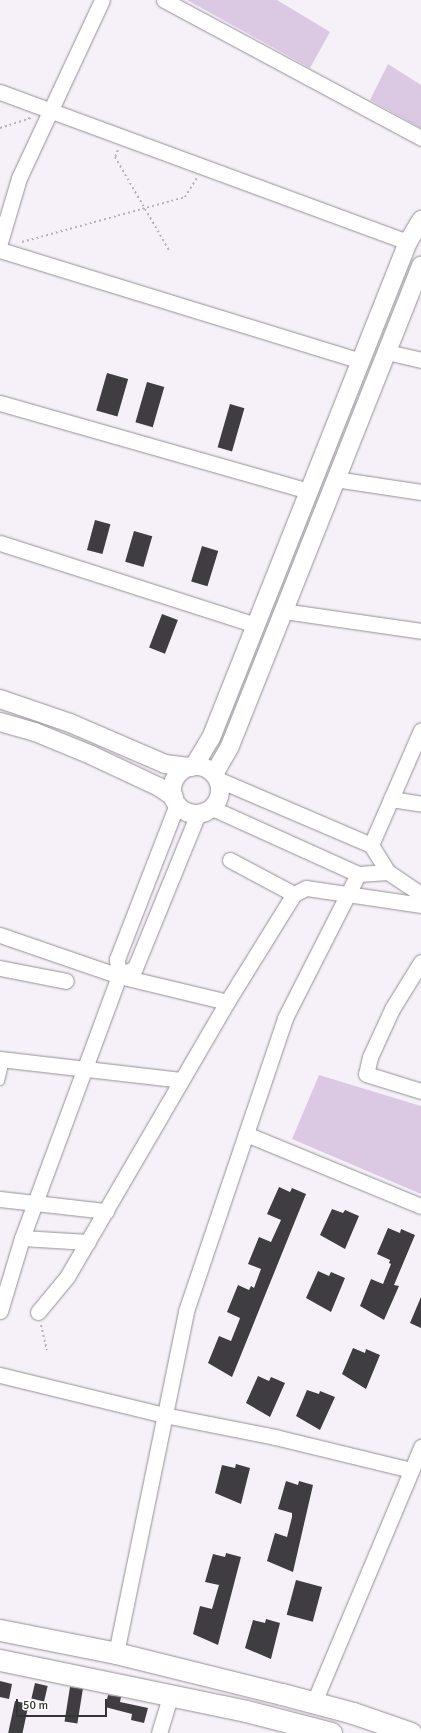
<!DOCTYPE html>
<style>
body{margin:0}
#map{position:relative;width:421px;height:1733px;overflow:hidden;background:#f6f1f8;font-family:Signika,sans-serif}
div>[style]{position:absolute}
.green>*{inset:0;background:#dbc9e4}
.building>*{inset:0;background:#403d42;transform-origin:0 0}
.path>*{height:2px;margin-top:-1px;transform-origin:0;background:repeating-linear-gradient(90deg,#b6b2b8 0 2px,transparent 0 5px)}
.roads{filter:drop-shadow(0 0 1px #948f96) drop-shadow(0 0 1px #948f96)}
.service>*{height:7px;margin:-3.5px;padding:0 3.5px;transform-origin:3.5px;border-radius:3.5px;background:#fff}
.minor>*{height:15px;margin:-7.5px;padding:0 7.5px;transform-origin:7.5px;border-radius:7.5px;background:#fff}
.tertiary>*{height:18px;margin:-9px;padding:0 9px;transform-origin:9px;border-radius:9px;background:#fff}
.tertiary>.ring{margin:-9px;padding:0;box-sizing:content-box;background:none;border:18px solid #fff;border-radius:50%}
.secondary>*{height:21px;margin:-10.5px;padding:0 10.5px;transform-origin:10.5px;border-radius:10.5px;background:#fff}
span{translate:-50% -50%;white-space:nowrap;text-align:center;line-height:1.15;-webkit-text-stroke:4px #fff;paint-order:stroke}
.scale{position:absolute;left:16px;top:1699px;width:91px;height:18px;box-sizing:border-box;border:2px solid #343335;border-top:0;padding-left:5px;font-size:12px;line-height:14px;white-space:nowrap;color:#343335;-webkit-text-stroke:3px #fff;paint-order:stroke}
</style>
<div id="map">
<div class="green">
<div style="clip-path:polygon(187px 0,277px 0,330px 32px,310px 68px)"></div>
<div style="clip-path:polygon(388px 64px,421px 85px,421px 128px,370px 100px)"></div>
<div style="clip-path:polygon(319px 1075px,421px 1106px,421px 1194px,292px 1139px)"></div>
</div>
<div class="building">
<div style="left:107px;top:373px;width:22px;height:39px;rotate:16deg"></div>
<div style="left:147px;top:382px;width:18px;height:42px;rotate:16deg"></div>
<div style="left:230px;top:404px;width:15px;height:45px;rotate:16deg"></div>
<div style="left:95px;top:520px;width:16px;height:31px;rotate:15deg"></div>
<div style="left:134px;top:531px;width:19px;height:32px;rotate:16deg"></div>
<div style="left:202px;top:546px;width:17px;height:37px;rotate:17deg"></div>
<div style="left:162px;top:614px;width:17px;height:36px;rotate:21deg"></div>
<div style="clip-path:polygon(279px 1187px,290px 1192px,292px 1188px,306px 1194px,232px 1377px,208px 1363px,219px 1336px,231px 1341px,239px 1321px,240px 1318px,227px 1312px,238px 1285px,249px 1290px,251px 1286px,254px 1288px,261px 1269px,248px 1264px,259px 1237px,271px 1242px,281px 1220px,267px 1214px)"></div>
<div style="clip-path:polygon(332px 1209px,343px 1213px,345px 1210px,359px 1216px,345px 1249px,320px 1235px)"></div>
<div style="clip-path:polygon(388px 1228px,400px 1233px,401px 1229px,415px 1235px,394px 1285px,399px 1286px,384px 1320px,360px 1306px,371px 1279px,383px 1284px,391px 1264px,389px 1263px,390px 1260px,377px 1254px)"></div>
<div style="clip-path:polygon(318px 1271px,329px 1276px,331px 1272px,345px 1278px,331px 1312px,306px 1298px)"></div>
<div style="clip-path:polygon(421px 1297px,421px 1328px,410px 1323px)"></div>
<div style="clip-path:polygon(353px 1348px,365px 1353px,366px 1349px,380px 1355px,366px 1389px,342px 1374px)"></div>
<div style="clip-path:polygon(258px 1376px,269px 1381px,271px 1377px,285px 1383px,270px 1417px,246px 1403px)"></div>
<div style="clip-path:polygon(307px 1390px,319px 1394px,320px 1391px,335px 1397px,320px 1430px,296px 1416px)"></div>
<div style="clip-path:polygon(236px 1464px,250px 1468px,241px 1504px,215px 1493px,222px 1465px,235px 1468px)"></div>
<div style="clip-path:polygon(286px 1481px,298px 1485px,299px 1481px,313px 1485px,293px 1572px,267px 1561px,275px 1533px,287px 1537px,292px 1517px,292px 1513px,278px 1509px)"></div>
<div style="clip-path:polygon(226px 1553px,241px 1557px,218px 1645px,193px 1634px,200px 1606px,212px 1609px,219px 1585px,205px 1582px,213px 1554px,225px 1557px)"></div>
<div style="left:296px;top:1580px;width:27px;height:36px;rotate:15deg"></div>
<div style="clip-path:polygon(266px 1619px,280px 1623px,271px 1659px,245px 1648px,253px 1620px,265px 1623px)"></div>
<div style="clip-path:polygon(0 1681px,12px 1684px,9px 1699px,0 1697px)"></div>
<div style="left:35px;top:1683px;width:13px;height:16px;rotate:13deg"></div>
<div style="left:70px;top:1687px;width:13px;height:35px;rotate:9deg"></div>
<div style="clip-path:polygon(108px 1695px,121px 1697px,120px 1702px,148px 1708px,144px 1723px,131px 1720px,132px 1714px,105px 1707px)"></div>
<div style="left:15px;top:1701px;width:14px;height:33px;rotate:12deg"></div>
</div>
<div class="path">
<div style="left:0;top:128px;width:33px;rotate:-18deg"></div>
<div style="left:118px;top:150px;width:8px;rotate:113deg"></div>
<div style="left:115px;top:157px;width:110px;rotate:59.9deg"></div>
<div style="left:22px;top:242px;width:169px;rotate:-15.4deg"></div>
<div style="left:185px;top:197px;width:22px;rotate:-58deg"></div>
<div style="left:41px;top:1325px;width:26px;rotate:77deg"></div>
</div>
<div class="roads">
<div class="service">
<div style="left:0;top:1081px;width:22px;rotate:-77deg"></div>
</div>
<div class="minor">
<div style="left:164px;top:0;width:292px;rotate:28.2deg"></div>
<div style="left:0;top:92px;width:435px;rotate:20.2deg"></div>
<div style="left:0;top:242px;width:67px;rotate:-73.5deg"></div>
<div style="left:19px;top:178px;width:196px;rotate:-65deg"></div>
<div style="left:0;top:250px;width:378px;rotate:17.1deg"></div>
<div style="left:387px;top:352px;width:35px;rotate:13deg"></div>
<div style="left:0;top:403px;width:320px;rotate:15.9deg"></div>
<div style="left:335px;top:479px;width:87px;rotate:8.6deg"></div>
<div style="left:0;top:543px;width:268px;rotate:17.8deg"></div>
<div style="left:283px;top:611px;width:139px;rotate:8.2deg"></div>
<div style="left:217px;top:779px;width:168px;rotate:23.2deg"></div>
<div style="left:371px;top:845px;width:32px;rotate:58deg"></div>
<div style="left:388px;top:872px;width:40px;rotate:34deg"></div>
<div style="left:391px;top:799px;width:30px;rotate:9deg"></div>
<div style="left:212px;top:808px;width:160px;rotate:24.3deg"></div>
<div style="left:358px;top:874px;width:30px;rotate:-4deg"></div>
<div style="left:371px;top:845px;width:125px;rotate:-66.5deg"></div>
<div style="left:230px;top:860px;width:72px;rotate:28deg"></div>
<div style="left:0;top:935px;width:126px;rotate:19deg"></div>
<div style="left:119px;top:976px;width:111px;rotate:13.5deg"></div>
<div style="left:421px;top:962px;width:55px;rotate:121.7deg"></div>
<div style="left:392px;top:1009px;width:53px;rotate:114.6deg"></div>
<div style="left:370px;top:1057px;width:17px;rotate:103deg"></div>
<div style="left:366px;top:1074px;width:58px;rotate:17.2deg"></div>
<div style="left:0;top:968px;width:67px;rotate:11.1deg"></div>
<div style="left:119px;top:976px;width:18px;rotate:-27deg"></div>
<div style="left:135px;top:968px;width:166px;rotate:-67.8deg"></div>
<div style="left:0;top:1059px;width:182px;rotate:6.6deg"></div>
<div style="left:246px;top:1134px;width:189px;rotate:22.4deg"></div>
<div style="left:0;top:1199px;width:107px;rotate:6.5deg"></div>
<div style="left:22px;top:1238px;width:66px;rotate:3.5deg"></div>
<div style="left:0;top:1311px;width:76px;rotate:-73.2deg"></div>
<div style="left:22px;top:1238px;width:279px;rotate:-69.7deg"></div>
<div style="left:119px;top:976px;width:17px;rotate:-97deg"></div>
<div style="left:117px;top:959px;width:166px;rotate:-68.8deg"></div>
<div style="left:38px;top:1312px;width:45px;rotate:-50.4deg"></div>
<div style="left:67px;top:1277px;width:318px;rotate:-59.8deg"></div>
<div style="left:227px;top:1002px;width:127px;rotate:-58.2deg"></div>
<div style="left:294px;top:894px;width:13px;rotate:-27deg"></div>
<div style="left:306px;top:888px;width:116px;rotate:8.4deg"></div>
<div style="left:0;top:1375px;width:169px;rotate:13.7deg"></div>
<div style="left:164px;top:1415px;width:113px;rotate:11.2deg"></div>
<div style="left:275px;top:1437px;width:140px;rotate:13.6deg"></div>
<div style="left:116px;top:1653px;width:349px;rotate:-78.4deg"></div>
<div style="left:186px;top:1311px;width:309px;rotate:-71.3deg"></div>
<div style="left:285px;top:1018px;width:161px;rotate:-63.1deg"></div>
<div style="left:314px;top:1702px;width:277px;rotate:-67.2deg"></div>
<div style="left:159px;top:1733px;width:39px;rotate:-73deg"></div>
</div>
<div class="tertiary">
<div style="left:0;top:699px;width:74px;rotate:18.9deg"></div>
<div style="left:70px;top:723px;width:103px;rotate:23.3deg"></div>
<div style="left:165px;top:764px;width:26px;rotate:7deg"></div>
<div style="left:0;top:722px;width:36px;rotate:16deg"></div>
<div style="left:35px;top:732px;width:61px;rotate:22.3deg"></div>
<div style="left:91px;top:755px;width:75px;rotate:25.2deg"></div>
<div style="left:159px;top:787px;width:18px;rotate:34deg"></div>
<div style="left:194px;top:766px;width:33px;rotate:-59deg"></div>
<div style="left:211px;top:738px;width:534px;rotate:-68.34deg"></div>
<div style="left:408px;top:242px;width:26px;rotate:-59deg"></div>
<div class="ring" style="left:172px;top:766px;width:30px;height:30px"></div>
<div style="left:214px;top:774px;width:32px;rotate:-60deg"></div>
<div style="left:230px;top:746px;width:517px;rotate:-68.3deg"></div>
</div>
<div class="secondary">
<div style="left:0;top:1630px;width:118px;rotate:11.2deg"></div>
<div style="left:116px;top:1653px;width:171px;rotate:13.9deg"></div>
<div style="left:282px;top:1694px;width:73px;rotate:15deg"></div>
<div style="left:353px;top:1713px;width:61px;rotate:19deg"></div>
<div style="left:0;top:1660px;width:251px;rotate:11.7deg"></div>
<div style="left:246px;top:1711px;width:88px;rotate:14.5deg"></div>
</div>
</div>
<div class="scale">50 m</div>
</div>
